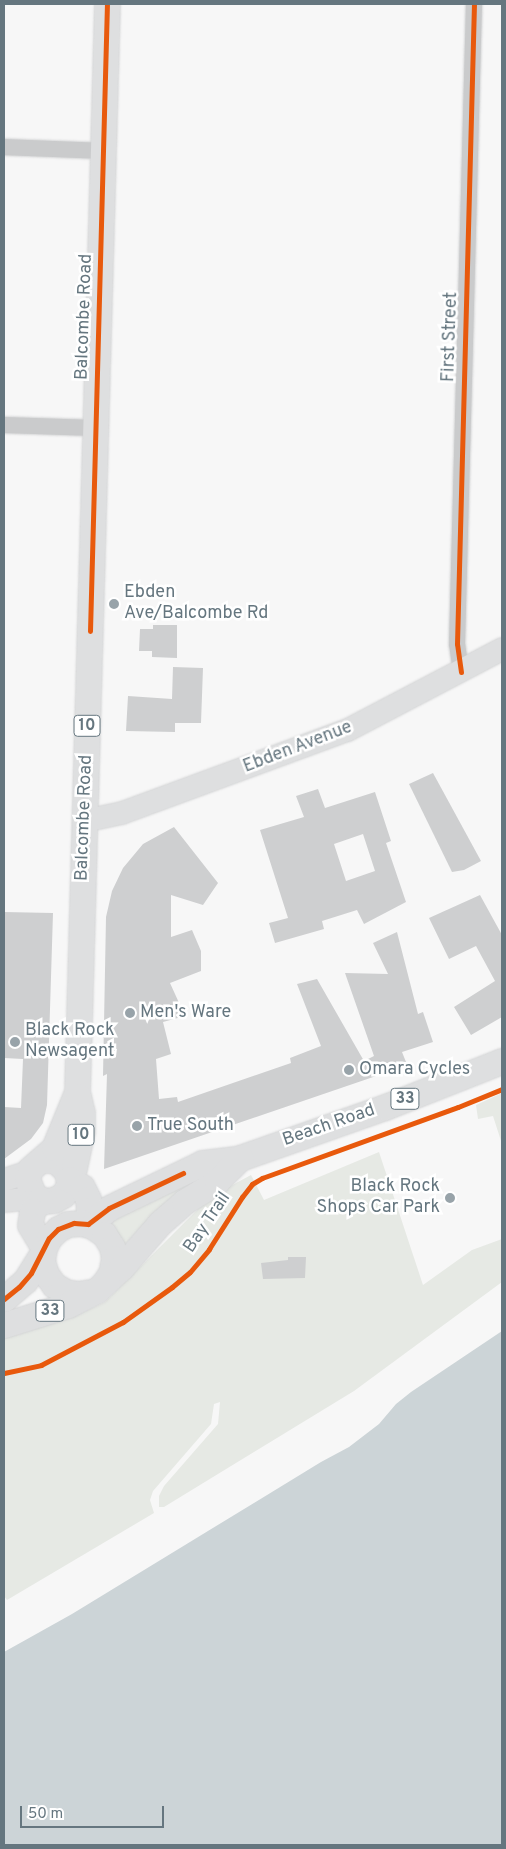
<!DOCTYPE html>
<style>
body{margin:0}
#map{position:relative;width:506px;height:1849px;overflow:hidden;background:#f7f7f7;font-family:Overpass,sans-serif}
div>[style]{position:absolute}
.green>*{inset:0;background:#e6e9e4}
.water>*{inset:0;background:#ccd4d7}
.building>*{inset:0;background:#cecfd0}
.roads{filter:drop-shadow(0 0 1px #d3d4d5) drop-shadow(0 0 1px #d3d4d5)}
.street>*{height:16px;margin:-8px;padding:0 8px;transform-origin:8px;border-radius:8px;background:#cacbcc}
.secondary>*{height:22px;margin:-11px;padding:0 11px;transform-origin:11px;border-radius:11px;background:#dedfe0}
.primary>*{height:25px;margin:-12.5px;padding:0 12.5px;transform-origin:12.5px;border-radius:12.5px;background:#dedfe0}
.cycleway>*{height:5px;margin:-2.5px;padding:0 2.5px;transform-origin:2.5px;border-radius:2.5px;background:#e8590c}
.dots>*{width:14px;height:14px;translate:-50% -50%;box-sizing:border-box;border:2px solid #fff;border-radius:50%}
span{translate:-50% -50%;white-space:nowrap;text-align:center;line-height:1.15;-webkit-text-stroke:5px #fff;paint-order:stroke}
.shield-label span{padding:1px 4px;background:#fff;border:1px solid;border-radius:4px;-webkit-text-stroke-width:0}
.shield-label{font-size:16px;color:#65767f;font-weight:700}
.street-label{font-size:18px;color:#65767f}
.poi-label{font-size:18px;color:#65767f}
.left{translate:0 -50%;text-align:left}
.right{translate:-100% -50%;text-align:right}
.frame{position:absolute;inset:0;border:5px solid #65767f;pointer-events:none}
.scale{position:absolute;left:20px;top:1806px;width:144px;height:22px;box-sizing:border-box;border:2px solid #65767f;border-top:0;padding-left:6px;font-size:15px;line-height:18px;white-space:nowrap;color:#65767f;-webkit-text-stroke:4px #fff;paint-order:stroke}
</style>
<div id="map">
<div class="green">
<div style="clip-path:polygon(502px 1093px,502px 1144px,493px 1116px,478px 1119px,476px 1105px)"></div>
<div style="clip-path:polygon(379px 1152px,423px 1285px,472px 1250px,502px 1239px,502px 1282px,354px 1391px,164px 1507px,159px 1507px,159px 1496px,164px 1486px,218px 1424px,220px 1402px,214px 1404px,211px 1424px,153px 1491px,150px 1500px,154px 1513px,7px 1600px,4px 1596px,4px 1338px,77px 1315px,105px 1302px,210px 1197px,251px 1175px,264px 1200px)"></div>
<div style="clip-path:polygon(182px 1181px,185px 1188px,151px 1216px,122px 1248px,108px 1221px)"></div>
</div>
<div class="water">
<div style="clip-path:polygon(502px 1331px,502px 1845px,4px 1845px,4px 1652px,72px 1614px,321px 1462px,349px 1447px,379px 1424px,396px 1404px,411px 1392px)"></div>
</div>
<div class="building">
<div style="clip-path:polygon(153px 625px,177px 625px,177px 658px,152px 657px,152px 651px,139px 651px,140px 629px,153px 629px)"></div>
<div style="clip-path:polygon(173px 667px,203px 668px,201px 723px,175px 723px,175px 732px,126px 731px,128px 696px,172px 699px)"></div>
<div style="clip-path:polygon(433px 773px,481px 861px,464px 870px,452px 872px,409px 784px)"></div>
<div style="clip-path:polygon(evenodd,318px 789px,325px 808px,375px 792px,391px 841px,386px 843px,406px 902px,364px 924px,357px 910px,322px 921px,324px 929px,275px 943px,269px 923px,288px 918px,260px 830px,304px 817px,296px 796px,318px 789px,363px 834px,375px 871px,346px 881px,334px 844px,363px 834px)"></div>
<div style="clip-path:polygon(174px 827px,218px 883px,203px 905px,171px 895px,171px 937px,192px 930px,201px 951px,201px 971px,170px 983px,185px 1016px,163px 1022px,171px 1054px,156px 1059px,159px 1099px,177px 1097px,178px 1102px,291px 1063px,290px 1058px,321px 1046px,297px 984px,317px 979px,364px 1061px,374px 1056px,345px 973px,388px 974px,373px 943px,397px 932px,418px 1014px,423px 1012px,433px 1042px,402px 1052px,406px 1062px,382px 1074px,104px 1169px,107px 1074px,103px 1076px,106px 917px,112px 891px,123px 868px,143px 844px)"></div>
<div style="clip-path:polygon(480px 895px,502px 935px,502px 1017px,471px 1035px,454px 1007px,495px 981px,476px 946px,449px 959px,429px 918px)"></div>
<div style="clip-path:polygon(4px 912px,53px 913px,47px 1105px,43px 1123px,31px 1139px,4px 1159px,4px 1107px,21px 1108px,23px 1059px,4px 1058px)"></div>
<div style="clip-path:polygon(288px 1257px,306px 1257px,305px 1278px,263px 1279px,261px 1263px,288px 1260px)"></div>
</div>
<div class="roads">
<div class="street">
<div style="left:4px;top:147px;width:99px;rotate:2.3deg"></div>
<div style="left:4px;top:425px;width:91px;rotate:1.9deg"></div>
<div style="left:461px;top:672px;width:28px;rotate:-98deg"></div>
<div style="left:457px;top:644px;width:640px;rotate:-88.48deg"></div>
</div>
<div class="secondary">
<div style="left:84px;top:821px;width:39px;rotate:-12deg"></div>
<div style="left:122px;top:813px;width:241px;rotate:-20.2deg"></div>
<div style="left:348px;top:730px;width:174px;rotate:-27.7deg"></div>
<div style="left:4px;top:1180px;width:22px;rotate:-18deg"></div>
<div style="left:25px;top:1173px;width:11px;rotate:-41deg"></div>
<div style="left:4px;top:1201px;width:33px;rotate:-5deg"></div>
</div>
<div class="primary">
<div style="left:42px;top:1160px;width:13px"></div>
<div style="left:55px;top:1160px;width:16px;rotate:43deg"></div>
<div style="left:67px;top:1171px;width:15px;rotate:82deg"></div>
<div style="left:69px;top:1186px;width:11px;rotate:124deg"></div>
<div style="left:63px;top:1195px;width:10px;rotate:151deg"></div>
<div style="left:54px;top:1200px;width:10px;rotate:174deg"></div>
<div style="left:44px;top:1201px;width:11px;rotate:-153deg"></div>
<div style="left:34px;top:1196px;width:18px;rotate:-112deg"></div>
<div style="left:27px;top:1179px;width:10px;rotate:-73deg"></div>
<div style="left:30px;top:1169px;width:32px;rotate:-41deg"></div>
<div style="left:54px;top:1148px;width:61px;rotate:-67.7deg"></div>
<div style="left:77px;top:1092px;width:1088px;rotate:-88.42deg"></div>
<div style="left:69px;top:1177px;width:10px;rotate:-61deg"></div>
<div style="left:74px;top:1168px;width:39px;rotate:-78deg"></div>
<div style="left:82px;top:1130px;width:17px;rotate:-90deg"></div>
<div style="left:82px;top:1113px;width:17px;rotate:-103deg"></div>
<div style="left:69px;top:1179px;width:15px;rotate:32deg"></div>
<div style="left:82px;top:1187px;width:13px;rotate:63deg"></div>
<div style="left:88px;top:1199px;width:11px;rotate:85deg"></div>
<div style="left:89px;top:1210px;width:14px;rotate:102deg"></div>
<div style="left:40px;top:1200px;width:14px;rotate:126deg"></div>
<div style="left:32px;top:1211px;width:14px;rotate:98deg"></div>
<div style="left:30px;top:1225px;width:27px;rotate:59deg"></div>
<div style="left:88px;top:1224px;width:26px;rotate:-37deg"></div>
<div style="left:109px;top:1208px;width:103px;rotate:-25.8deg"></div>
<div style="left:202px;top:1163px;width:38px;rotate:-7deg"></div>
<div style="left:240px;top:1158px;width:154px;rotate:-19.4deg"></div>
<div style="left:385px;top:1107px;width:126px;rotate:-21.5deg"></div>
<div style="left:92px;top:1292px;width:14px;rotate:172deg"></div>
<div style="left:78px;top:1294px;width:12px;rotate:-171deg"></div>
<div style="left:66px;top:1292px;width:14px;rotate:-150deg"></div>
<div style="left:54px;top:1285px;width:14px;rotate:-126deg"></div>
<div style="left:46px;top:1274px;width:14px;rotate:-107deg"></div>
<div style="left:42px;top:1261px;width:13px;rotate:-81deg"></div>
<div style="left:44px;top:1248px;width:11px;rotate:-63deg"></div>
<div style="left:49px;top:1238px;width:13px;rotate:-45deg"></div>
<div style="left:58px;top:1229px;width:11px;rotate:-27deg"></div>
<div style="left:68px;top:1224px;width:13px;rotate:-4deg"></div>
<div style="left:81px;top:1223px;width:11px;rotate:15deg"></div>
<div style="left:92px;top:1226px;width:14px;rotate:34deg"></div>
<div style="left:104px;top:1234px;width:15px;rotate:58deg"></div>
<div style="left:112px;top:1247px;width:11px;rotate:80deg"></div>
<div style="left:114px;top:1258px;width:15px;rotate:101deg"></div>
<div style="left:111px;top:1273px;width:11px;rotate:124deg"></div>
<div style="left:4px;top:1299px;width:28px;rotate:-41deg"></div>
<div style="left:25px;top:1281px;width:34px;rotate:-58deg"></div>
<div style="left:4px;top:1325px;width:67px;rotate:-17.4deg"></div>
<div style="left:68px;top:1305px;width:33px;rotate:-27deg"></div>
<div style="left:97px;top:1290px;width:33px;rotate:-43deg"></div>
<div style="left:121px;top:1268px;width:60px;rotate:-49.1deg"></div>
<div style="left:160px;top:1223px;width:32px;rotate:-41deg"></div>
<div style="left:184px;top:1202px;width:39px;rotate:-32deg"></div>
<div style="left:217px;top:1181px;width:33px;rotate:-45deg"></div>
</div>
</div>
<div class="cycleway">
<div style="left:90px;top:631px;width:627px;rotate:-88.45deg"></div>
<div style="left:461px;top:672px;width:28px;rotate:-98deg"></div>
<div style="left:457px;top:644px;width:640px;rotate:-88.48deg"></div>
<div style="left:4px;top:1299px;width:19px;rotate:-39deg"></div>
<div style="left:19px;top:1287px;width:18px;rotate:-49deg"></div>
<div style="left:31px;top:1273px;width:39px;rotate:-63deg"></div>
<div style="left:49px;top:1238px;width:13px;rotate:-45deg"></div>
<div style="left:58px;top:1229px;width:17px;rotate:-21deg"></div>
<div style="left:74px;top:1223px;width:14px;rotate:4deg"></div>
<div style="left:88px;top:1224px;width:26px;rotate:-37deg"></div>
<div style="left:109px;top:1208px;width:82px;rotate:-25.3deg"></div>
<div style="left:4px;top:1373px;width:38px;rotate:-12deg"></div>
<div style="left:41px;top:1365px;width:93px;rotate:-27.7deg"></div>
<div style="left:123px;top:1322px;width:60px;rotate:-35.5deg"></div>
<div style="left:172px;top:1287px;width:23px;rotate:-40deg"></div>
<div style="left:190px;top:1272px;width:30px;rotate:-50deg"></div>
<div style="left:209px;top:1249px;width:62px;rotate:-57.6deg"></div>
<div style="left:242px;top:1197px;width:16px;rotate:-52deg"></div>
<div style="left:252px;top:1184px;width:12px;rotate:-31deg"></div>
<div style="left:262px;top:1178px;width:208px;rotate:-19.9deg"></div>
<div style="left:458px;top:1107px;width:48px;rotate:-22.2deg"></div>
</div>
<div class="dots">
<div style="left:114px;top:604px;background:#98a3a9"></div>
<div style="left:130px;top:1013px;background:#98a3a9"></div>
<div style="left:15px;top:1042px;background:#98a3a9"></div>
<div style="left:349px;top:1070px;background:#98a3a9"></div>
<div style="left:137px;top:1126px;background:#98a3a9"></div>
<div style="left:450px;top:1198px;background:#98a3a9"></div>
</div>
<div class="shield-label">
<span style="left:87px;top:726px">10</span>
<span style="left:405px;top:1099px">33</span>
<span style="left:81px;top:1135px">10</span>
<span style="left:50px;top:1311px">33</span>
</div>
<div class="street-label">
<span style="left:85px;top:317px;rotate:-88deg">Balcombe Road</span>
<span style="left:451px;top:337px;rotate:-88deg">First Street</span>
<span style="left:298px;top:748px;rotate:-21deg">Ebden Avenue</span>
<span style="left:85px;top:818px;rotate:-88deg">Balcombe Road</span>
<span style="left:329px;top:1126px;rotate:-19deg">Beach Road</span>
<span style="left:208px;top:1223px;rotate:-56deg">Bay Trail</span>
</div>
<div class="poi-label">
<span class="left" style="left:124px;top:604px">Ebden<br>Ave/Balcombe Rd</span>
<span class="left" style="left:140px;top:1013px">Men's Ware</span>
<span class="left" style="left:25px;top:1042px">Black Rock<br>Newsagent</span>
<span class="left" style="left:359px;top:1070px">Omara Cycles</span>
<span class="left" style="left:147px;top:1126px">True South</span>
<span class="right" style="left:440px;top:1198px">Black Rock<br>Shops Car Park</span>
</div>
<div class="frame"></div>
<div class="scale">50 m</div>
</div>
